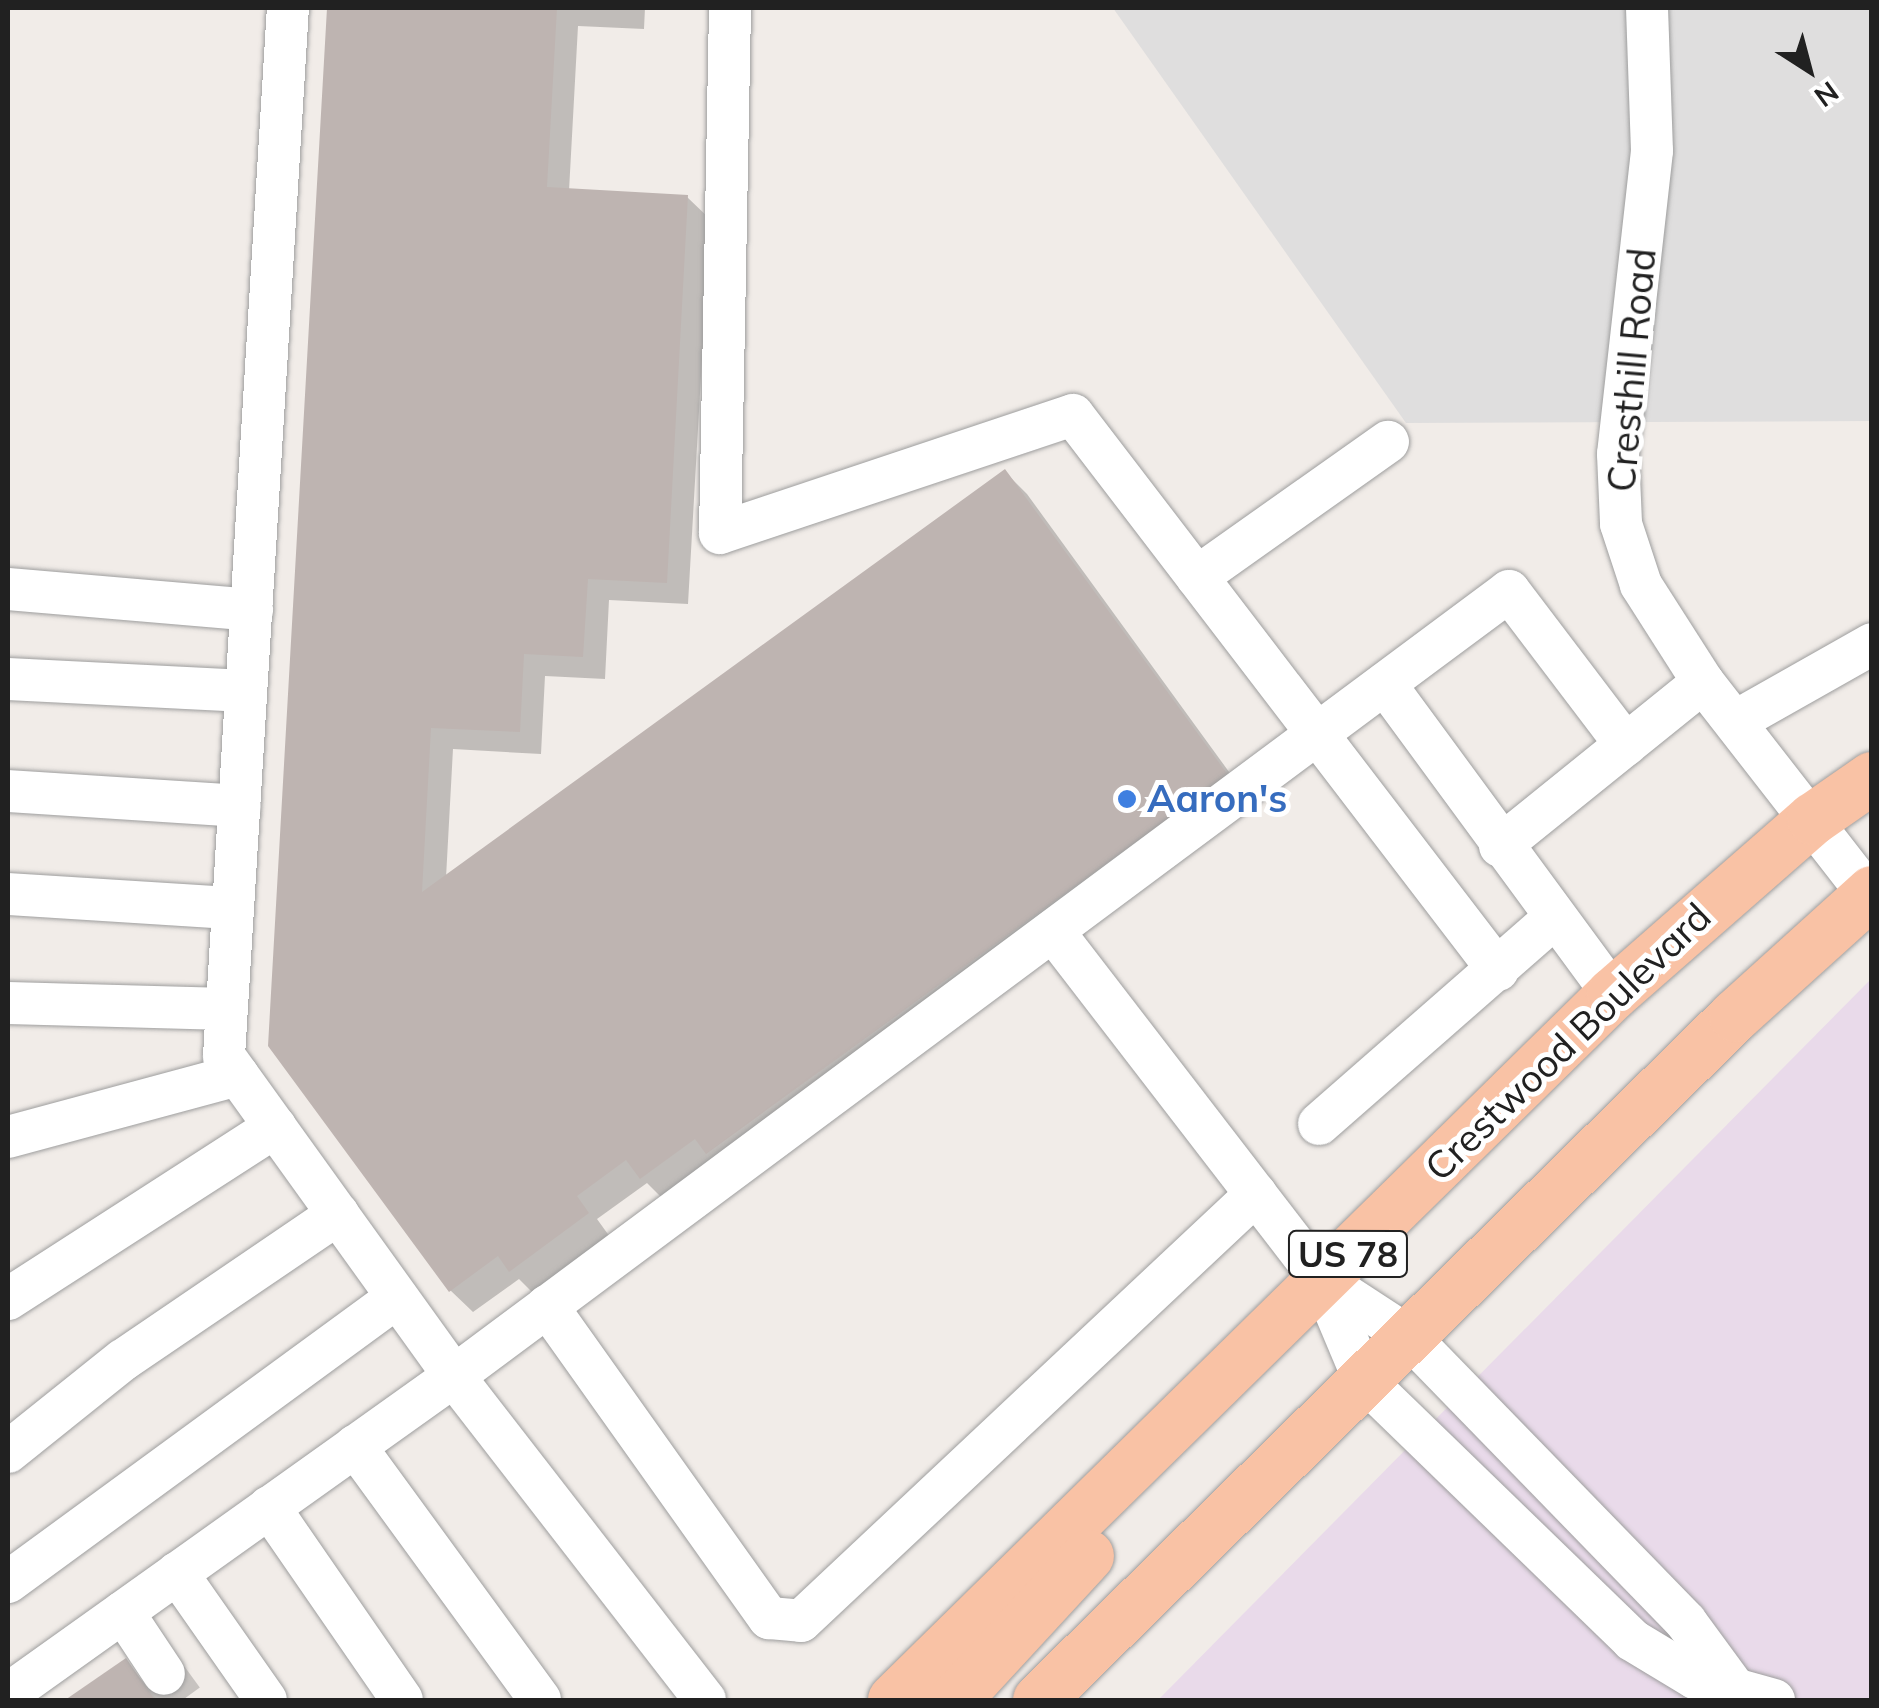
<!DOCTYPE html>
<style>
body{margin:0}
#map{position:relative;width:1879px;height:1708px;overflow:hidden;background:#f1ece8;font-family:Mulish,sans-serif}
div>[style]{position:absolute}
.residential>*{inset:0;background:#dfdede}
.industrial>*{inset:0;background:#e9daea}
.shadow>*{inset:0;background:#0003}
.building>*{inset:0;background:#beb4b1}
.minor-tunnel>*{height:42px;margin-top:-21px;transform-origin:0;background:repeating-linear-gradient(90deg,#c7c3c0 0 42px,transparent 0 63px)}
.roads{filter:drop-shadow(0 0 2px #9e9e9e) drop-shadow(0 0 2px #9e9e9e)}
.minor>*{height:42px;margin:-21px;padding:0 21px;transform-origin:21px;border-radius:21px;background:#fff}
.major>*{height:52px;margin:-26px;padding:0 26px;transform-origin:26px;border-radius:26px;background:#f9c2a5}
.dots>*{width:28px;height:28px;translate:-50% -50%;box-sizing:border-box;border:5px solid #fff;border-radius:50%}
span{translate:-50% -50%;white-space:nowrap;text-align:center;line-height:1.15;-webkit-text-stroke:10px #fff;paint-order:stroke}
.shield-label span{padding:2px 8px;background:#fff;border:2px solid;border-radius:8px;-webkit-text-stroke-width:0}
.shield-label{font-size:35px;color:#212121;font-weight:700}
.street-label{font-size:38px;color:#212121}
.shop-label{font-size:38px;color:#366cbe;font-weight:700}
.left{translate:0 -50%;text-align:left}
.frame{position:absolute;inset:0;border:10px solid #212121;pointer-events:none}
.north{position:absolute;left:1759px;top:20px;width:100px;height:100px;-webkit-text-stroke:8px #fff;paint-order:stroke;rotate:144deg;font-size:28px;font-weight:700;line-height:40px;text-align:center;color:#212121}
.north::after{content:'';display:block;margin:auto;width:35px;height:45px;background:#212121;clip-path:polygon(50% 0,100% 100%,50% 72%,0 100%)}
</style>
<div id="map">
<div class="residential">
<div style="clip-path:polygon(1113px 8px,1871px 8px,1871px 421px,1406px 423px)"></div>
</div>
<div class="industrial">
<div style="clip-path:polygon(1871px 979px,1871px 1700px,1158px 1700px)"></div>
</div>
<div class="shadow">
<div style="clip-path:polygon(330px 8px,645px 8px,644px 29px,578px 26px,569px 191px,687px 197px,710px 219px,688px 604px,609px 600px,605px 679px,545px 676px,541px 754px,453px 749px,446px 878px,1005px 472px,1027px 494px,1248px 798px,664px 1200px,647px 1183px,597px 1219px,610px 1237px,533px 1293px,519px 1279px,473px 1312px,450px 1290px,271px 1045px)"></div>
<div style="clip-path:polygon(125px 1661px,159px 1700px,69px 1700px)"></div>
</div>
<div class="building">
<div style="clip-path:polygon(327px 8px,557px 8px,547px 187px,688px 195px,667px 583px,588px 579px,583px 657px,524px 654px,520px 732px,431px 728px,422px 892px,1005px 469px,1228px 775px,706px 1154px,695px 1139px,640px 1179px,626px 1160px,577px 1196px,589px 1213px,509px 1272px,498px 1256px,449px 1292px,268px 1046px)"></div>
<div style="clip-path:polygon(126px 1658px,155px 1700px,65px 1700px)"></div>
</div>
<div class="minor-tunnel">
<div style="left:164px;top:1674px;width:32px;rotate:54deg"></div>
</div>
<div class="roads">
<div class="minor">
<div style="left:730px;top:8px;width:525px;rotate:91.09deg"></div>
<div style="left:720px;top:533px;width:372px;rotate:-18.5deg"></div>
<div style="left:1073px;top:415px;width:699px;rotate:52.56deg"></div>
<div style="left:1647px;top:8px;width:143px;rotate:88deg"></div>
<div style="left:1652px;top:151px;width:305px;rotate:96.4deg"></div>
<div style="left:1618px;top:454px;width:70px;rotate:87.5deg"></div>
<div style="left:1621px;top:524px;width:64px;rotate:71.8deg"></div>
<div style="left:1641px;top:585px;width:115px;rotate:57.4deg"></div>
<div style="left:1703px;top:682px;width:275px;rotate:52.1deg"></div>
<div style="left:1197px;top:577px;width:234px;rotate:-35.3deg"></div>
<div style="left:8px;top:589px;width:245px;rotate:4.9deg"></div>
<div style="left:8px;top:679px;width:238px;rotate:2.9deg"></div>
<div style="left:1385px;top:684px;width:385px;rotate:53.7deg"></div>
<div style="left:1736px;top:721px;width:156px;rotate:-29.5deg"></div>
<div style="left:8px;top:791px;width:232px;rotate:3.7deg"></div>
<div style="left:1500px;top:846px;width:261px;rotate:-38.9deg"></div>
<div style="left:8px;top:894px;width:225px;rotate:3.6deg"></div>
<div style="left:1053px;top:931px;width:441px;rotate:52.4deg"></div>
<div style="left:1322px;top:1280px;width:108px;rotate:67.2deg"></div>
<div style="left:1364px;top:1380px;width:373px;rotate:44.1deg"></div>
<div style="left:1632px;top:1640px;width:74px;rotate:31.1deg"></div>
<div style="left:1695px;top:1678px;width:82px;rotate:15.6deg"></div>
<div style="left:8px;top:1003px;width:219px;rotate:1.6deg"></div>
<div style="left:1319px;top:1124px;width:311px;rotate:-41.2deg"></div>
<div style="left:8px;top:1137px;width:238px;rotate:-15.1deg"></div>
<div style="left:1322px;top:1280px;width:104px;rotate:33.2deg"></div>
<div style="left:1409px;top:1337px;width:397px;rotate:45.8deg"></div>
<div style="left:1686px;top:1622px;width:83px;rotate:53.8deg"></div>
<div style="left:8px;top:1299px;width:318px;rotate:-32.8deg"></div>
<div style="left:547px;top:1306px;width:383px;rotate:54.6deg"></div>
<div style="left:769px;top:1618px;width:32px;rotate:5deg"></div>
<div style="left:801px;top:1621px;width:624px;rotate:-43.18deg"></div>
<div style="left:355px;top:1446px;width:314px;rotate:53.9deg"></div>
<div style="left:8px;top:1452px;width:147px;rotate:-38.7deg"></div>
<div style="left:123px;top:1360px;width:260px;rotate:-34.2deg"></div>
<div style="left:269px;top:1507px;width:234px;rotate:55.4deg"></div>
<div style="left:177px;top:1573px;width:155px;rotate:55deg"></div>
<div style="left:8px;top:1582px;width:482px;rotate:-36.2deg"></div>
<div style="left:123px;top:1612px;width:74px;rotate:56.5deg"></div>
<div style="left:8px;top:1694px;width:548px;rotate:-35.49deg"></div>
<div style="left:454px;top:1376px;width:394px;rotate:-125.7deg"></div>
<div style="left:224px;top:1056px;width:1050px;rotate:-86.51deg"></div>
<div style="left:705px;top:1700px;width:410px;rotate:-127.8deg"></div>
<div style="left:454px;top:1376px;width:1315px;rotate:-36.65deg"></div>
<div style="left:1509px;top:591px;width:193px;rotate:52.8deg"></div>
</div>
<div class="major">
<div style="left:894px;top:1700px;width:1008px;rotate:-44.48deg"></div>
<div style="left:1613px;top:994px;width:266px;rotate:-41.2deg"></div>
<div style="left:1813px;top:819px;width:72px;rotate:-34.8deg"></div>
<div style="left:955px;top:1700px;width:196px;rotate:-47.3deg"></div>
<div style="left:1039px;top:1700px;width:976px;rotate:-44.5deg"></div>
<div style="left:1735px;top:1016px;width:185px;rotate:-42.1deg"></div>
</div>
</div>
<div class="dots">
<div style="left:1127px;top:799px;background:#3f7fe0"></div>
</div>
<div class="shield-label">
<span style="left:1348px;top:1254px">US 78</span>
</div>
<div class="street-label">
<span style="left:1632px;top:370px;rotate:-85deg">Cresthill Road</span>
<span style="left:1568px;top:1042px;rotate:-44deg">Crestwood Boulevard</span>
</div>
<div class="shop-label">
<span class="left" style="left:1147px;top:799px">Aaron's</span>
</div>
<div class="frame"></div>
<div class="north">N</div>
</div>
